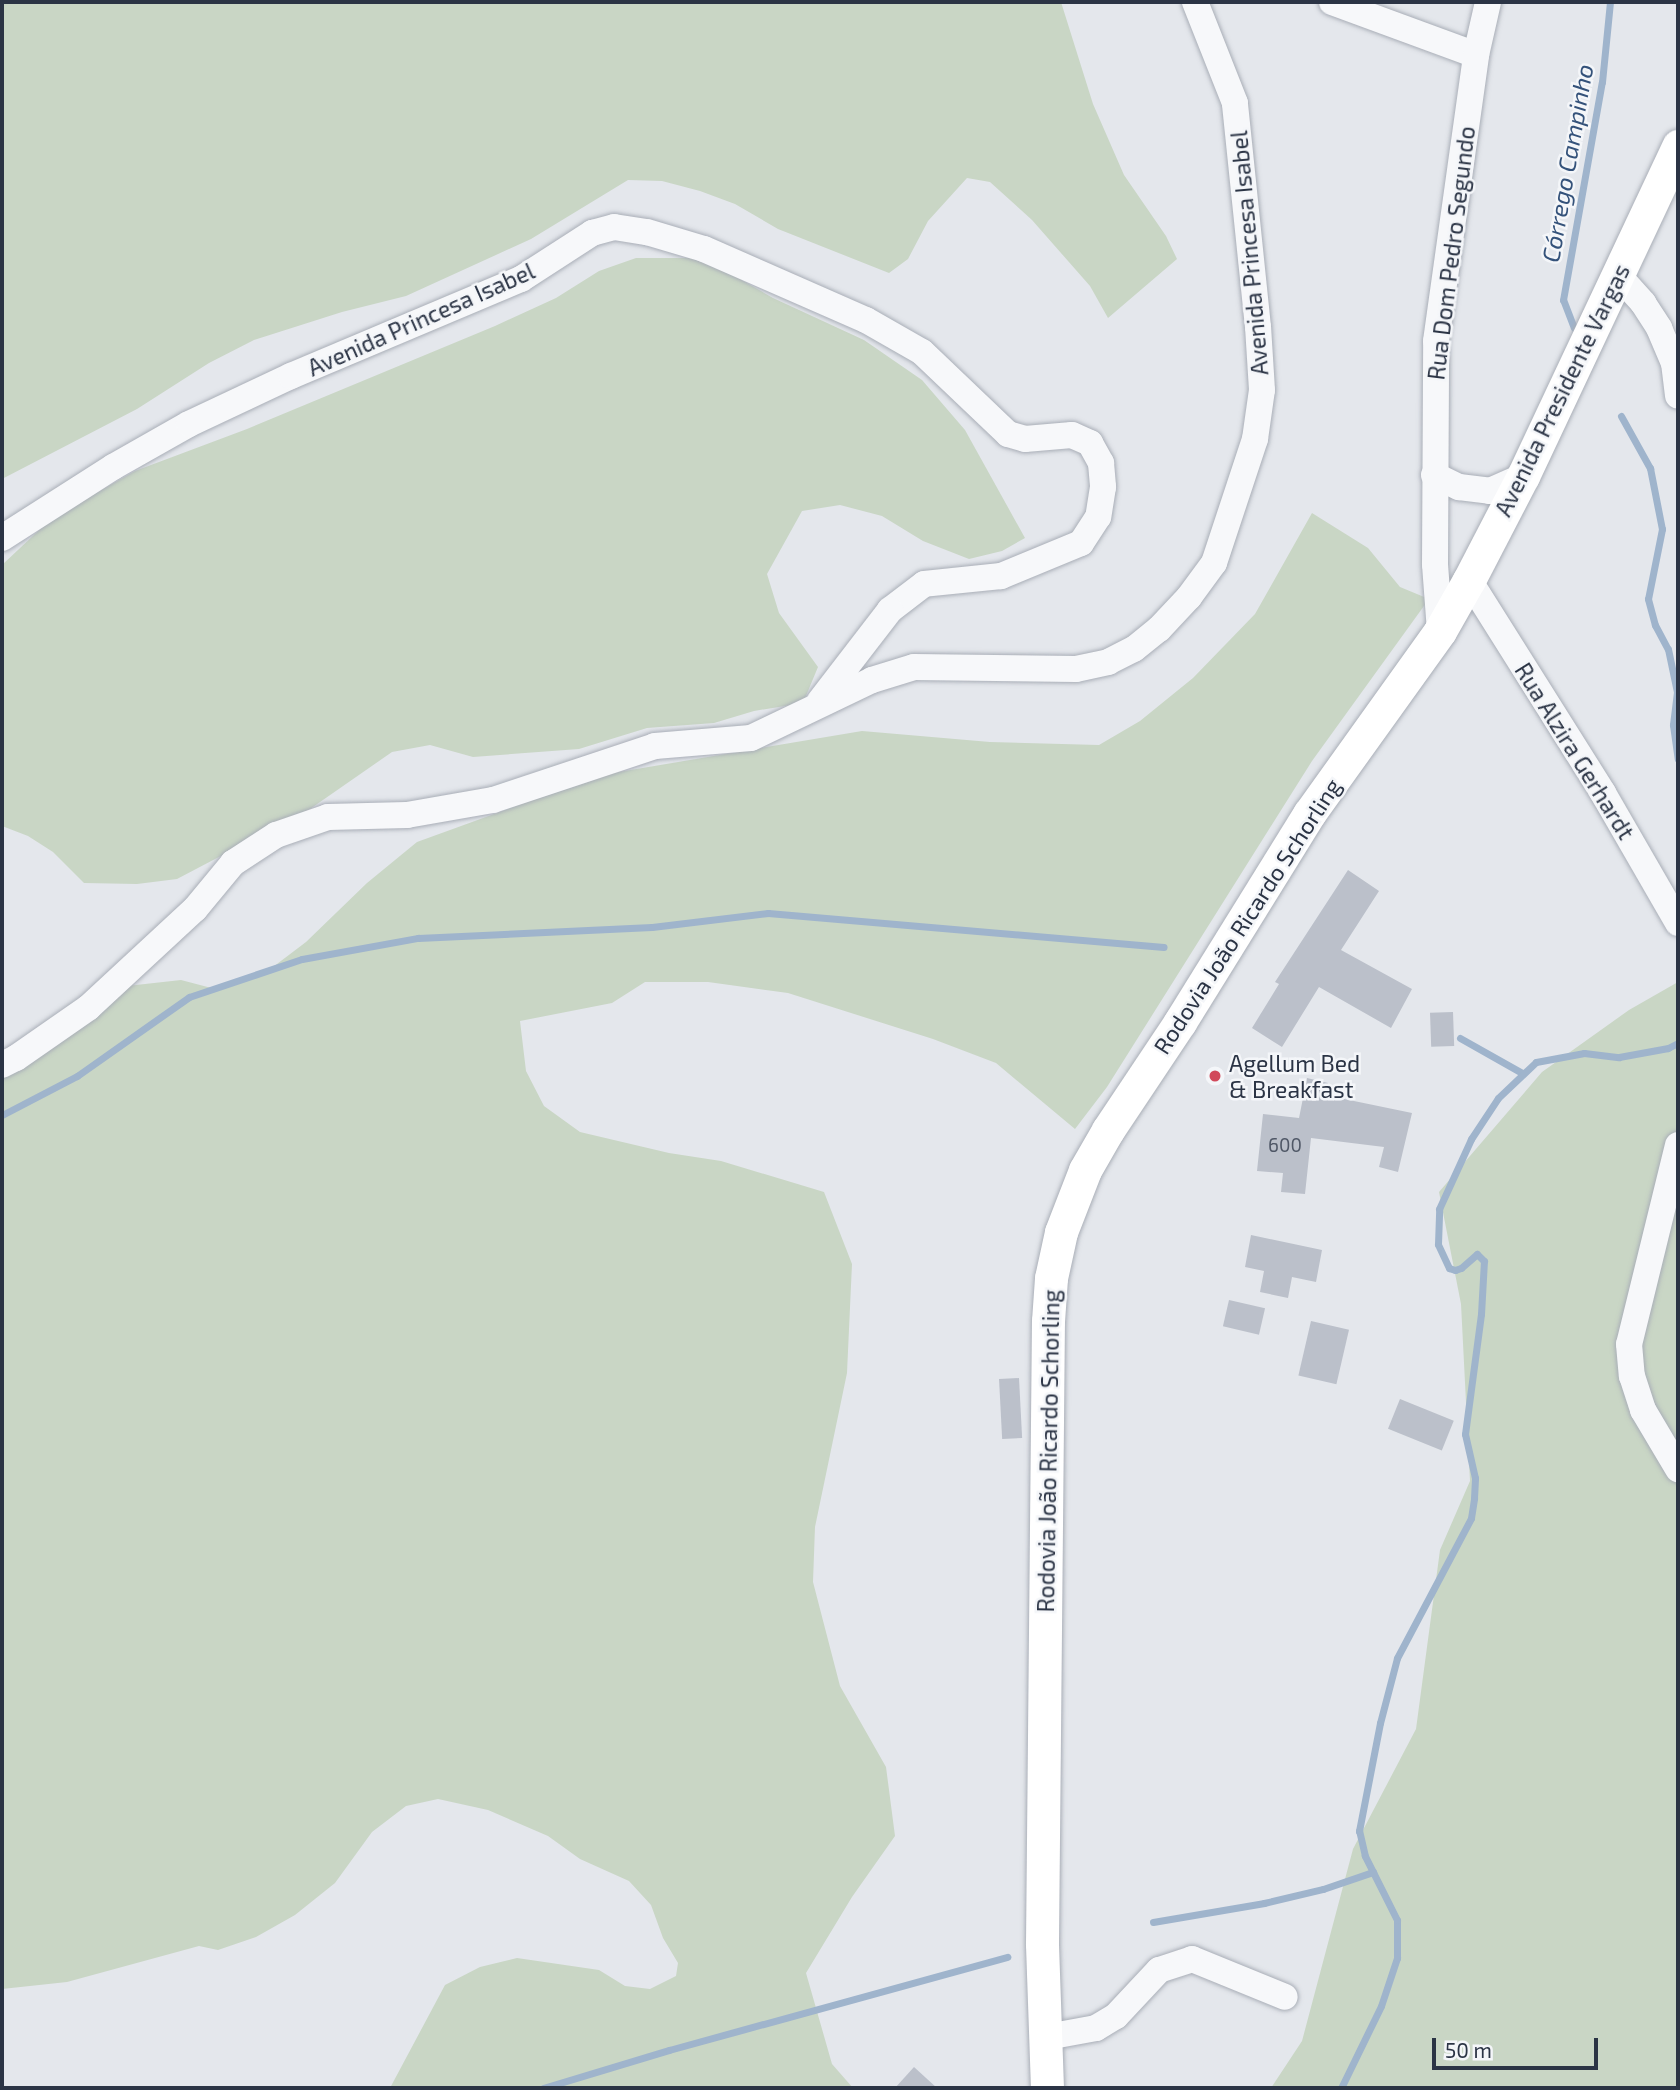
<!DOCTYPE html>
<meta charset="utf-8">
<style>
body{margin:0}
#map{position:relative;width:1680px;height:2090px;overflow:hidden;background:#e4e7ec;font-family:"Exo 2",sans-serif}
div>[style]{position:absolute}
.green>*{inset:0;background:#c9d6c5}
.stream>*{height:7px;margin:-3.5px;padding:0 3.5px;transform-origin:3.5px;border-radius:3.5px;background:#9fb4cc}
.building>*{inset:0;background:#bbc0ca;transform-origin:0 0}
.roads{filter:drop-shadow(0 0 2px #a9aeb7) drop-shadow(0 0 2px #a9aeb7)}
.minor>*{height:26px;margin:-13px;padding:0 13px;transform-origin:13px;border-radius:13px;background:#f7f8fa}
.major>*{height:33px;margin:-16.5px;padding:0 16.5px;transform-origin:16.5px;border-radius:16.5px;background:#fff}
.dots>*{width:19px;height:19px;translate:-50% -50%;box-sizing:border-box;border:4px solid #f4f6f9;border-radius:50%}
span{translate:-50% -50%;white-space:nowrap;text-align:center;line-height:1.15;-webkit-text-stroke:5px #f4f6f9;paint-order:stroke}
.number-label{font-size:19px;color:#4f5766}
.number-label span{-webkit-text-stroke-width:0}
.street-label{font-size:23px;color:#2b3445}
.poi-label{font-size:23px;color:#2b3445}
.left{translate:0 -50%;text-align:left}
.water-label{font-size:24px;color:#34527a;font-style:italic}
.frame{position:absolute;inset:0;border:4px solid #2b3445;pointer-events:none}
.scale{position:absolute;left:1432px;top:2038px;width:166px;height:32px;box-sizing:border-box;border:4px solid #2b3445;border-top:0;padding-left:9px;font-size:21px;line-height:24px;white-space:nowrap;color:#2b3445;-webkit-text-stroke:5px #f4f6f9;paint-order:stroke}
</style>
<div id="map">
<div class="green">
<div style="clip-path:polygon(2px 2px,1061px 2px,1093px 104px,1124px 175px,1166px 236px,1177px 259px,1108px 318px,1090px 286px,1032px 220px,990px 182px,967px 178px,928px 221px,908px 259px,889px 273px,778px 229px,735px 204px,700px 191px,662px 181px,628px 180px,531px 239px,406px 296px,342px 312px,254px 340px,209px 363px,137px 409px,2px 479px)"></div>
<div style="clip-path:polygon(636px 258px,703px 258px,773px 298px,864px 340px,922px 380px,965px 430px,1025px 538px,1002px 551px,969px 559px,923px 541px,882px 516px,840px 505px,802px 511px,767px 574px,779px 613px,818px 667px,803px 703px,754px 711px,714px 723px,647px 728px,579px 749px,473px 757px,430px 745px,392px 752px,310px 809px,177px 879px,137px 884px,84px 883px,53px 852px,28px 836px,2px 826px,2px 565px,52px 518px,135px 471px,247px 429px,495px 326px,556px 298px,599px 271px)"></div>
<div style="clip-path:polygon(1312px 513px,1368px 548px,1400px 587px,1429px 599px,1312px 761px,1107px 1087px,1075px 1129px,996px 1063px,933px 1039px,788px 993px,708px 982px,645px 982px,612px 1003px,520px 1021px,526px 1071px,544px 1106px,580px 1132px,669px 1153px,721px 1161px,824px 1192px,852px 1264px,847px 1373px,815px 1527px,813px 1582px,840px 1686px,886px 1767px,895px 1836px,852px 1897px,806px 1973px,832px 2064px,853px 2088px,390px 2088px,445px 1985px,480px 1967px,517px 1958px,599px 1970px,625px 1986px,650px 1989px,676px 1976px,678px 1963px,663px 1938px,651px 1905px,629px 1881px,580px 1859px,548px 1836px,488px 1810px,438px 1799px,406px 1806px,372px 1832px,335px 1883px,295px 1915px,256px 1937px,218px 1950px,199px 1946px,67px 1982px,2px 1989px,2px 1058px,127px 986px,181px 980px,219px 990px,273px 967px,306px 942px,367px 883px,417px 842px,601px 775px,862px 731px,990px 742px,1099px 745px,1140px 721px,1193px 678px,1255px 614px)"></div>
<div style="clip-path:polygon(1678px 982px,1678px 2088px,1271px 2088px,1302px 2041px,1353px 1849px,1416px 1729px,1440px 1550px,1470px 1481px,1461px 1304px,1439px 1192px,1542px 1072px,1629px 1010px)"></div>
</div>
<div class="stream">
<div style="left:1574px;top:328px;width:30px;rotate:-111deg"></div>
<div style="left:1563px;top:300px;width:221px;rotate:-79.9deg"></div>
<div style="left:1602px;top:82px;width:80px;rotate:-84.3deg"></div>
<div style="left:1621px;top:416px;width:60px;rotate:60.9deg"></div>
<div style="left:1650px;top:468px;width:62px;rotate:78.9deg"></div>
<div style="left:1662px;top:529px;width:71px;rotate:101.3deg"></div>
<div style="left:1648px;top:599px;width:27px;rotate:75deg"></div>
<div style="left:1655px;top:625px;width:27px;rotate:62deg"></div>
<div style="left:1668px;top:649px;width:44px;rotate:78.2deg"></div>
<div style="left:1677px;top:692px;width:33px;rotate:97deg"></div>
<div style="left:1673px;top:725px;width:34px;rotate:82deg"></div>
<div style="left:1460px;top:1038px;width:71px;rotate:29.4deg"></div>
<div style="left:2px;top:1115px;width:85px;rotate:-27.5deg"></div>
<div style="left:77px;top:1076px;width:137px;rotate:-35.2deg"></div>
<div style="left:189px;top:997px;width:119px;rotate:-18.6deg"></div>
<div style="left:302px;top:959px;width:118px;rotate:-10.3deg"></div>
<div style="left:418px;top:938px;width:234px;rotate:-2.7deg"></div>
<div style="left:652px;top:927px;width:117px;rotate:-6.9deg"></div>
<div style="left:768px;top:913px;width:397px;rotate:4.9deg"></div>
<div style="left:1153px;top:1922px;width:113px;rotate:-9.7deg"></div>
<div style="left:1264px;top:1903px;width:61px;rotate:-13.3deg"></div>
<div style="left:1323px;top:1889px;width:53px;rotate:-18.8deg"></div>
<div style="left:543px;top:2088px;width:132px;rotate:-16.8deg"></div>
<div style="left:669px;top:2050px;width:351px;rotate:-15.4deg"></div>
<div style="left:1341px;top:2088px;width:91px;rotate:-64deg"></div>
<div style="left:1381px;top:2006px;width:51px;rotate:-71.6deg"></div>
<div style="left:1397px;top:1958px;width:38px;rotate:-90deg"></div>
<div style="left:1397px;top:1920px;width:72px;rotate:-116.6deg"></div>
<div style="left:1365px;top:1856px;width:26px;rotate:-103deg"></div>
<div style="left:1359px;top:1831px;width:110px;rotate:-79deg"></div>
<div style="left:1380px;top:1723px;width:67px;rotate:-75.3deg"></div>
<div style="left:1397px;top:1658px;width:158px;rotate:-62.1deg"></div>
<div style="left:1471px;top:1518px;width:20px;rotate:-81deg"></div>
<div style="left:1474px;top:1498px;width:20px;rotate:-87deg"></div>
<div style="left:1475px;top:1478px;width:45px;rotate:-102.8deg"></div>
<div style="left:1465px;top:1434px;width:121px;rotate:-82.4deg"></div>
<div style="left:1481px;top:1314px;width:53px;rotate:-86.8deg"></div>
<div style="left:1484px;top:1261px;width:10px;rotate:-135deg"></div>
<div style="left:1477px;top:1254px;width:21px;rotate:139deg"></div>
<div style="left:1461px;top:1268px;width:6px;rotate:162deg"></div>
<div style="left:1455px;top:1270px;width:6px;rotate:-162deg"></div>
<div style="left:1449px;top:1268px;width:26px;rotate:-115deg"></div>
<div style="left:1438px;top:1244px;width:35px;rotate:-88deg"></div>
<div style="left:1439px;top:1209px;width:77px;rotate:-65.4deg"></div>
<div style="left:1471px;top:1139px;width:49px;rotate:-56.6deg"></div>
<div style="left:1498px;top:1098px;width:52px;rotate:-43.5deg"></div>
<div style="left:1536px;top:1062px;width:49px;rotate:-10.6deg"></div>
<div style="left:1584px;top:1053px;width:35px;rotate:7deg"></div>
<div style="left:1619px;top:1057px;width:50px;rotate:-10.4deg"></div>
<div style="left:1668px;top:1048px;width:11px;rotate:-27deg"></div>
</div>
<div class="building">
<div style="clip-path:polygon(1348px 870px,1379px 891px,1341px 950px,1412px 989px,1391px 1028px,1319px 987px,1282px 1047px,1252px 1028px,1279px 984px,1275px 982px)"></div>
<div style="left:1453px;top:1012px;width:34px;height:23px;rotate:88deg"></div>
<div style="clip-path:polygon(1307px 1078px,1328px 1083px,1325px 1095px,1412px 1113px,1398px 1172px,1379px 1167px,1384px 1147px,1311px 1138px,1305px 1194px,1281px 1192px,1283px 1173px,1257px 1171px,1263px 1114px,1299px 1118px)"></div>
<div style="clip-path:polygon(1251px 1235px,1322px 1250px,1316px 1282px,1292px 1277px,1288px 1298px,1260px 1292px,1264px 1271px,1245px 1267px)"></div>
<div style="left:1229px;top:1300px;width:37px;height:27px;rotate:13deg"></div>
<div style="left:1311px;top:1321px;width:39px;height:56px;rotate:13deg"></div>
<div style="left:1019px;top:1378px;width:60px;height:20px;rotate:87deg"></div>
<div style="left:1400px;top:1399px;width:58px;height:32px;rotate:22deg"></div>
<div style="clip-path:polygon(914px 2067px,937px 2088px,895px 2088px)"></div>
</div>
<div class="roads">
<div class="minor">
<div style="left:1332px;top:2px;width:153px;rotate:20.2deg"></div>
<div style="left:1618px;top:275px;width:38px;rotate:48deg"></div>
<div style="left:1643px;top:303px;width:30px;rotate:57deg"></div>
<div style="left:1659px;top:328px;width:38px;rotate:67deg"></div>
<div style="left:1674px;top:363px;width:33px;rotate:83deg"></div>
<div style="left:1434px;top:475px;width:28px;rotate:26deg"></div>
<div style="left:1459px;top:487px;width:31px;rotate:7deg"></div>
<div style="left:1490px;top:491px;width:36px;rotate:-24deg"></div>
<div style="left:2px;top:538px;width:132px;rotate:-32.6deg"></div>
<div style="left:113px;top:467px;width:87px;rotate:-29.5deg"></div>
<div style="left:189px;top:424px;width:113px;rotate:-25.2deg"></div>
<div style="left:291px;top:376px;width:250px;rotate:-22.9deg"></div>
<div style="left:521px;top:279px;width:85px;rotate:-32.9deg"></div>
<div style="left:592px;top:233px;width:23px;rotate:-15deg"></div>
<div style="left:614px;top:227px;width:33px;rotate:9deg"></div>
<div style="left:647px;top:232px;width:59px;rotate:16.6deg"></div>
<div style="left:704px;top:249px;width:177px;rotate:23.7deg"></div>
<div style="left:866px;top:320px;width:64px;rotate:29.7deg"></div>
<div style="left:922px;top:352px;width:119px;rotate:43.6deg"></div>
<div style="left:1008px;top:434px;width:18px;rotate:16deg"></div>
<div style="left:1025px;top:439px;width:47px;rotate:-4.9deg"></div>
<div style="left:1072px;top:435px;width:20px;rotate:24deg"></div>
<div style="left:1090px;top:443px;width:23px;rotate:61deg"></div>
<div style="left:1101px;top:463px;width:24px;rotate:85deg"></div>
<div style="left:1103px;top:487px;width:30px;rotate:99deg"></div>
<div style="left:1098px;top:517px;width:31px;rotate:123deg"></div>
<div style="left:1081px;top:543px;width:87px;rotate:157.6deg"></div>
<div style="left:1001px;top:576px;width:77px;rotate:174.1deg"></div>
<div style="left:924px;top:584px;width:43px;rotate:142.6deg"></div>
<div style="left:890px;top:610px;width:115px;rotate:127.6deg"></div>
<div style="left:1469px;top:580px;width:252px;rotate:57.8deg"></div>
<div style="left:1603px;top:793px;width:150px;rotate:60deg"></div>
<div style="left:1440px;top:631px;width:67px;rotate:-94.3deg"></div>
<div style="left:1435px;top:564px;width:223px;rotate:-89.7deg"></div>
<div style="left:1436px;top:341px;width:289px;rotate:-82deg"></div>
<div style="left:1476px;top:55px;width:54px;rotate:-77.2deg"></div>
<div style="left:2px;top:1065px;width:16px;rotate:-27deg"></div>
<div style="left:16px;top:1058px;width:88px;rotate:-34.8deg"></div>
<div style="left:88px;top:1008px;width:146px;rotate:-42.8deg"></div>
<div style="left:195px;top:909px;width:60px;rotate:-50.4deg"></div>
<div style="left:233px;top:863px;width:51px;rotate:-33.1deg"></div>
<div style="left:276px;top:835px;width:55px;rotate:-19.1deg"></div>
<div style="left:328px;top:817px;width:79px;rotate:-1.5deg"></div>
<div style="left:407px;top:815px;width:87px;rotate:-9.9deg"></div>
<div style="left:493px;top:800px;width:171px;rotate:-18.4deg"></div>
<div style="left:655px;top:746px;width:96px;rotate:-4.8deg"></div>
<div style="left:751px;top:738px;width:134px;rotate:-25.6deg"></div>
<div style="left:872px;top:680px;width:44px;rotate:-17.2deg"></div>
<div style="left:914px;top:667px;width:162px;rotate:0.7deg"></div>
<div style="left:1076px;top:669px;width:33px;rotate:-12deg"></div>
<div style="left:1108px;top:662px;width:29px;rotate:-27deg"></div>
<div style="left:1134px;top:649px;width:32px;rotate:-39deg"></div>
<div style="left:1159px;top:629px;width:44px;rotate:-46.8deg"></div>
<div style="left:1189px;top:597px;width:42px;rotate:-53.7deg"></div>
<div style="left:1214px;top:563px;width:131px;rotate:-71.7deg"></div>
<div style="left:1255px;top:439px;width:49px;rotate:-81.9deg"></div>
<div style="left:1262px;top:390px;width:63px;rotate:-93.6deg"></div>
<div style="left:1258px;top:327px;width:225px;rotate:-95.9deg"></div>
<div style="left:1235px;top:103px;width:109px;rotate:-111.6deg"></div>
<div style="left:1678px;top:1145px;width:205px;rotate:103.8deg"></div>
<div style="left:1629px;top:1344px;width:32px;rotate:85deg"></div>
<div style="left:1632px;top:1376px;width:36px;rotate:72deg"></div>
<div style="left:1643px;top:1410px;width:69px;rotate:59.3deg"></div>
<div style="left:1047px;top:2037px;width:50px;rotate:-10.4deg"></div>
<div style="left:1096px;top:2028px;width:23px;rotate:-31deg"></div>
<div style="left:1116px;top:2016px;width:63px;rotate:-46.9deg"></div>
<div style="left:1159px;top:1970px;width:35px;rotate:-18deg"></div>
<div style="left:1192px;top:1959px;width:100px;rotate:22.2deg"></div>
</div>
<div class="major">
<div style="left:1047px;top:2088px;width:145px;rotate:-92deg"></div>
<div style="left:1042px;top:1943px;width:622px;rotate:-89.45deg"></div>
<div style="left:1048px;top:1321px;width:43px;rotate:-86deg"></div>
<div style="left:1051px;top:1278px;width:47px;rotate:-77.7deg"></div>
<div style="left:1061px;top:1232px;width:66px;rotate:-68.8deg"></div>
<div style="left:1085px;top:1170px;width:46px;rotate:-60.1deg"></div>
<div style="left:1108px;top:1130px;width:130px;rotate:-56.3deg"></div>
<div style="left:1180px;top:1022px;width:245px;rotate:-58.2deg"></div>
<div style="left:1309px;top:814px;width:225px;rotate:-54.4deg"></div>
<div style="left:1440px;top:631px;width:59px;rotate:-60.4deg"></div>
<div style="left:1469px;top:580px;width:117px;rotate:-62.6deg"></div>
<div style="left:1523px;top:476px;width:365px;rotate:-64.8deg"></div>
</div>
</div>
<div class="dots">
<div style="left:1215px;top:1076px;background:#d1495b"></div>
</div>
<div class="number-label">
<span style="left:1285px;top:1145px">600</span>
</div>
<div class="street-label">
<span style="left:1249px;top:253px;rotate:-95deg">Avenida Princesa Isabel</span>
<span style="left:1451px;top:253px;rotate:-83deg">Rua Dom Pedro Segundo</span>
<span style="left:421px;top:319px;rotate:-24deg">Avenida Princesa Isabel</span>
<span style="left:1562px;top:390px;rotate:-64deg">Avenida Presidente Vargas</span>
<span style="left:1575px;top:751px;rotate:58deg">Rua Alzira Gerhardt</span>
<span style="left:1247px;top:916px;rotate:-57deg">Rodovia João Ricardo Schorling</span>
<span style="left:1048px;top:1451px;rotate:-89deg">Rodovia João Ricardo Schorling</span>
</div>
<div class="poi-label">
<span class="left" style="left:1229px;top:1076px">Agellum Bed<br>&amp; Breakfast</span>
</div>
<div class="water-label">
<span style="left:1567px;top:163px;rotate:-80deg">Córrego Campinho</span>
</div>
<div class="frame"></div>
<div class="scale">50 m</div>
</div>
